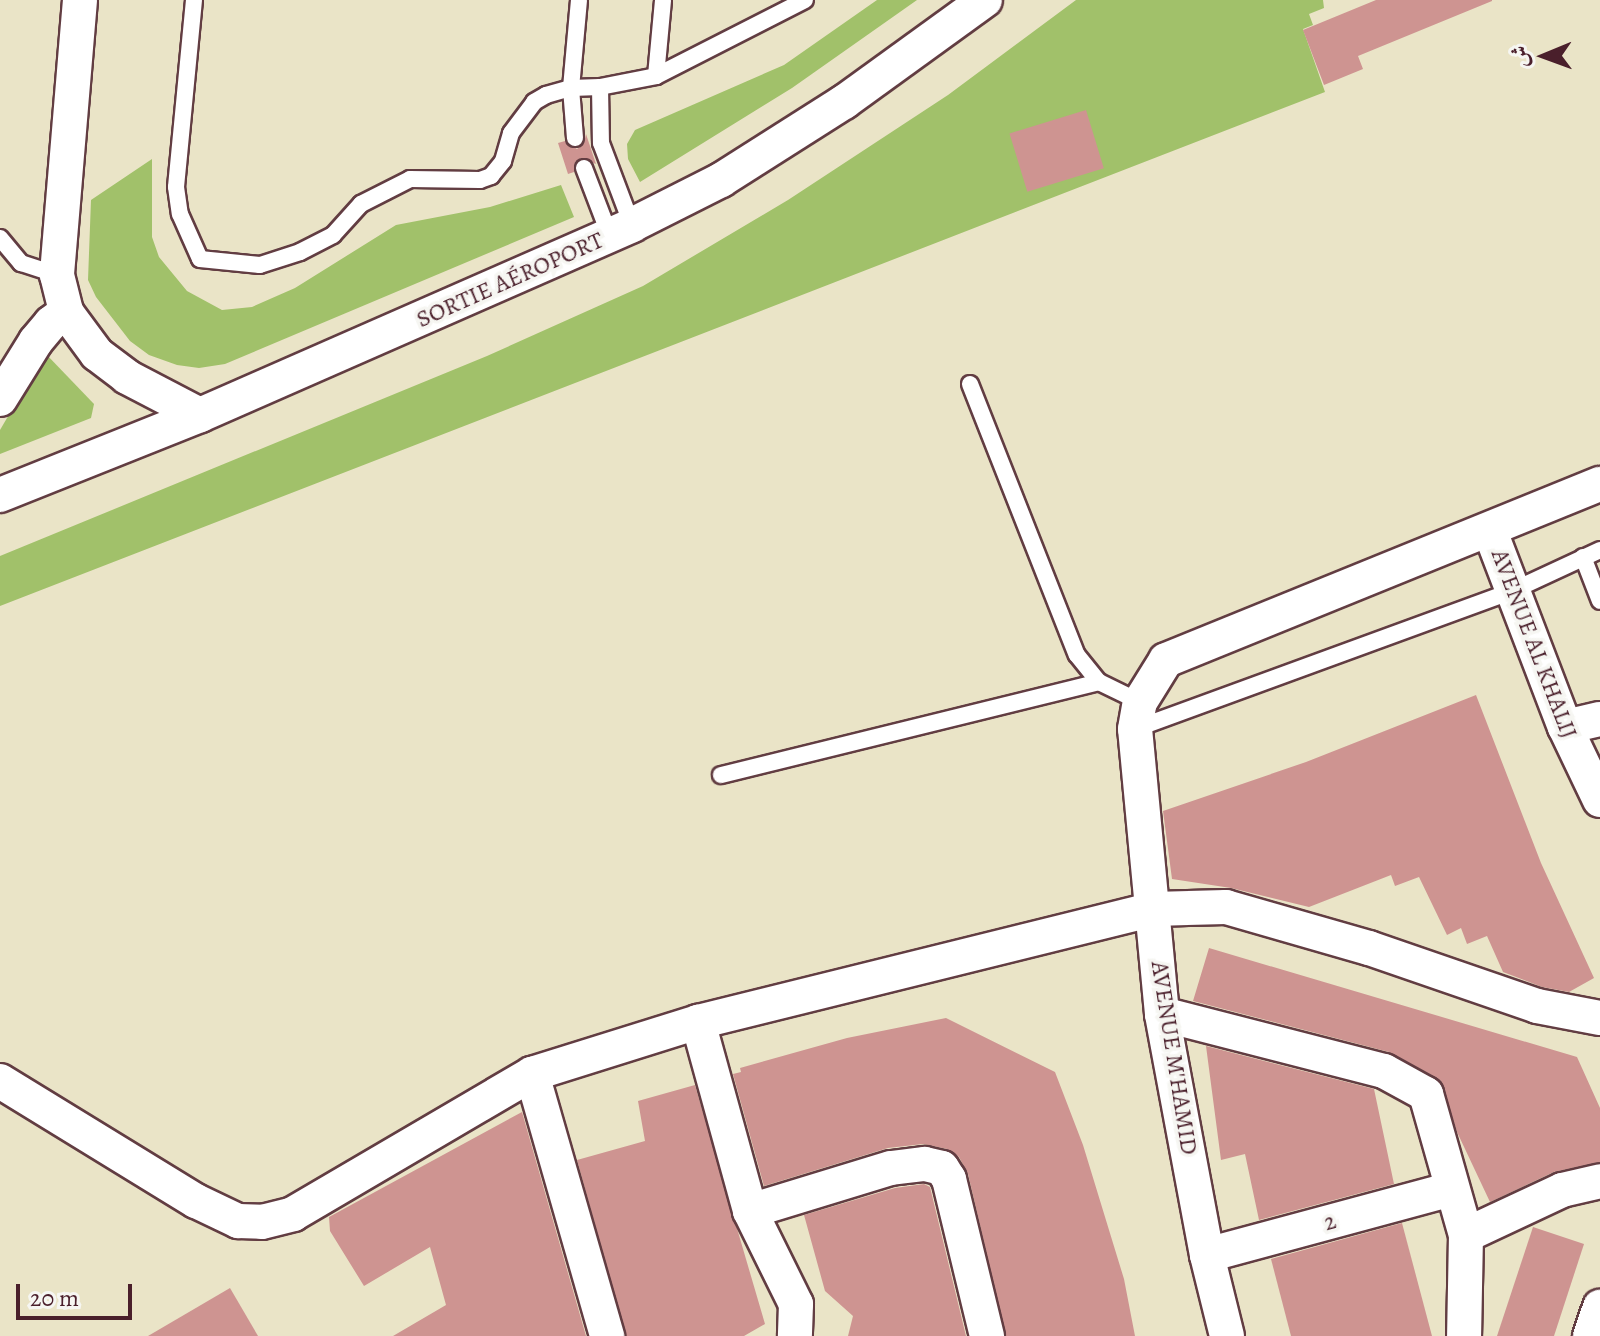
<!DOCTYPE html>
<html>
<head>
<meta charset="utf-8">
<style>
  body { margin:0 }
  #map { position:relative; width:1600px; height:1336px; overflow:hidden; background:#eae4c7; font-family:Alegreya,Amiri,serif }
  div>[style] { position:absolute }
  .green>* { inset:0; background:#a1c16a }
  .building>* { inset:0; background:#ce9491; transform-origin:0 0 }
  .roads { filter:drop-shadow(2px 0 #623d42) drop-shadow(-2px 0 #623d42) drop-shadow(0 2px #623d42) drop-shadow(0 -2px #623d42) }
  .lane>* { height:16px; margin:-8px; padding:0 8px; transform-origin:8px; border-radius:8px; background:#fff }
  .street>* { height:34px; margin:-17px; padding:0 17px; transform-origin:17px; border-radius:17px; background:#fff }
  span { translate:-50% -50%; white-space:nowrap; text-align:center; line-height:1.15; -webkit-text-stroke:7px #f6f6f2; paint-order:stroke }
  .street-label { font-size:24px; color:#4a1f2b }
  .north { position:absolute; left:1504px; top:16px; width:80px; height:80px; -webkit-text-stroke:6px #f6f6f2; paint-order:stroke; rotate:269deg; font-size:22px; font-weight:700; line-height:32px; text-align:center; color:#4a1f2b }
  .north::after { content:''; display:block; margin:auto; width:28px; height:36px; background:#4a1f2b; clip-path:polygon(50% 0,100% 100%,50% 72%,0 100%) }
  .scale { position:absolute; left:16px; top:1284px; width:116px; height:36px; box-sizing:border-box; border:4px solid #4a1f2b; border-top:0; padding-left:10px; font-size:24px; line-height:28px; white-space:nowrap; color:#4a1f2b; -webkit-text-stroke:6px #f6f6f2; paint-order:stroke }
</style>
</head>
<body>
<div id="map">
  <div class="green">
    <div style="clip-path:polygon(877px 0,917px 0,792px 88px,640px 182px,628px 159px,627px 144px,635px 130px,784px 65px)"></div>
    <div style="clip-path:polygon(1076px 0,1323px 0,1324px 8px,1309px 14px,1313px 25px,1303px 29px,1325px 92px,0 606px,0 556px,487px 356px,643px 286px,788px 200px,948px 95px)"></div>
    <div style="clip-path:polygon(152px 159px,152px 237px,159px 257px,187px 291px,222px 310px,252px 307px,295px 288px,396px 225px,490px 207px,561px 185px,574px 217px,225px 364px,199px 368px,177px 365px,149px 355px,130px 341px,96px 297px,88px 280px,91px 200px)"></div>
    <div style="clip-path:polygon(45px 353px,94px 404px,91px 418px,0 454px,0 430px)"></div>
  </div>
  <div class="building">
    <div style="clip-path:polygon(1376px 0,1492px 0,1492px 1px,1358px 56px,1363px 69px,1324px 85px,1303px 30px)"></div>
    <div style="left:1086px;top:110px;width:61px;height:80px;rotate:73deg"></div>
    <div style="clip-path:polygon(586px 134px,596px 164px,581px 158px,575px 162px,574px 172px,568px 174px,558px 143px,565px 141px,577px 149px,584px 143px)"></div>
    <div style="clip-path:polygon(1476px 695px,1541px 863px,1594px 978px,1569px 992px,1542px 987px,1503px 972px,1487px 936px,1467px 944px,1461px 928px,1447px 935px,1419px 877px,1395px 886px,1391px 875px,1309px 907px,1231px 888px,1172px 879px,1163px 811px,1306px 762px)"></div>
    <div style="clip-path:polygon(1209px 948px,1577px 1057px,1600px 1108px,1600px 1162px,1554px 1172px,1490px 1202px,1457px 1132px,1441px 1081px,1389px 1052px,1193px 1001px)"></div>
    <div style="clip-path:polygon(946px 1018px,1055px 1072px,1083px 1145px,1124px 1279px,1135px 1336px,1006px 1336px,968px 1174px,959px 1157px,947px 1149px,923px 1144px,888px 1148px,764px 1186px,733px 1074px,741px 1072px,740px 1068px,847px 1038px)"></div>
    <div style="clip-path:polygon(1206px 1046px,1374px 1089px,1394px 1184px,1259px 1220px,1245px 1154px,1221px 1160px)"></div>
    <div style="clip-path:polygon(695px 1085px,765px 1324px,744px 1336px,626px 1336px,577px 1160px,645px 1141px,638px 1101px)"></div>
    <div style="clip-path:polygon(522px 1112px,586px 1336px,393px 1336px,446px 1305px,430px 1247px,364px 1286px,330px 1231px,329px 1217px)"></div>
    <div style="clip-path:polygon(924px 1184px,930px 1187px,966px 1336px,848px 1336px,853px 1316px,825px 1291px,804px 1215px,895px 1188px)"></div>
    <div style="clip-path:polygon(1402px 1223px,1432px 1336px,1291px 1336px,1271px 1259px)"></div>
    <div style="clip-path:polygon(1533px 1227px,1584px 1244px,1554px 1336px,1497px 1336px)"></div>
    <div style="clip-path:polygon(230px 1288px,258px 1336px,148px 1336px)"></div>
  </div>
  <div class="roads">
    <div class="lane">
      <div style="left:194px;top:0;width:188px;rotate:95.5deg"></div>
      <div style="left:176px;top:187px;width:27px;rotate:82deg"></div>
      <div style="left:180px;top:214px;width:49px;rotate:66deg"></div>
      <div style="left:200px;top:259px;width:60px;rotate:5.7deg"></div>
      <div style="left:260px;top:265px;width:42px;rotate:-18deg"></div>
      <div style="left:300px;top:252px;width:37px;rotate:-27deg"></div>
      <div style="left:333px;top:235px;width:42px;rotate:-47.9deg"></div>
      <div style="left:361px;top:204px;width:55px;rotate:-27deg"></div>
      <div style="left:410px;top:179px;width:70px;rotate:0.8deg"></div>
      <div style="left:480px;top:180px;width:12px;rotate:-20deg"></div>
      <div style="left:491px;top:176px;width:19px;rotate:-51deg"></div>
      <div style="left:503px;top:161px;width:29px;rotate:-74deg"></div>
      <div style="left:511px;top:133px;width:39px;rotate:-53deg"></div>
      <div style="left:534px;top:102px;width:14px;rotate:-30deg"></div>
      <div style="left:546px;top:95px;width:26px;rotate:-16deg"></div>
      <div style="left:571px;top:88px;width:29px;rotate:-2deg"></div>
      <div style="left:600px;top:87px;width:57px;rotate:-11.1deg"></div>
      <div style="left:656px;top:76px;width:167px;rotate:-27deg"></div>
      <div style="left:656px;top:76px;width:76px;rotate:-84.7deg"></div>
      <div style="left:600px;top:87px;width:56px;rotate:89deg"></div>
      <div style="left:601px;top:143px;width:88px;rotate:69.3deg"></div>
      <div style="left:575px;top:138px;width:50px;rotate:-94.6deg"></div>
      <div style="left:571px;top:88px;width:88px;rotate:-84.8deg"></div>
      <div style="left:584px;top:168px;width:73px;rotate:69.1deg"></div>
      <div style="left:0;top:238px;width:33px;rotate:50deg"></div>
      <div style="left:21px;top:263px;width:38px;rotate:18deg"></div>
      <div style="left:970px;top:384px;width:291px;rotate:68.5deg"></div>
      <div style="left:1077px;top:655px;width:35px;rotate:51deg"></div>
      <div style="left:1099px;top:682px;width:46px;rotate:26deg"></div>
      <div style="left:1583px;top:557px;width:47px;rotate:68.9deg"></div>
      <div style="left:1135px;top:729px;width:404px;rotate:-20.1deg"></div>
      <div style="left:1514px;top:590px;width:95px;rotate:-24.9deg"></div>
      <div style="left:721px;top:775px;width:389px;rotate:-13.8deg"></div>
    </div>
    <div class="street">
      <div style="left:80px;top:0;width:276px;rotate:94.8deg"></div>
      <div style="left:57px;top:275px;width:38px;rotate:76deg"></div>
      <div style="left:66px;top:312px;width:52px;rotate:53.6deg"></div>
      <div style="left:97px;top:354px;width:38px;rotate:37deg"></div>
      <div style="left:127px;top:377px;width:82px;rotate:27.5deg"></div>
      <div style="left:0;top:399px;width:68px;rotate:-58.2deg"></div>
      <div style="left:36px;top:341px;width:23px;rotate:-50deg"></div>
      <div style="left:51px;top:323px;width:19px;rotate:-36deg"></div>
      <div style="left:0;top:495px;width:215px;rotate:-21.8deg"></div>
      <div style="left:200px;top:415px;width:472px;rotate:-23.7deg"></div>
      <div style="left:632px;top:225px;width:100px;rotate:-26.8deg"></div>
      <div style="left:721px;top:180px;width:146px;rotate:-32.4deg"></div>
      <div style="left:844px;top:102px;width:174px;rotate:-35.9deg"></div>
      <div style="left:1490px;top:531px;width:210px;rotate:69.1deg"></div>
      <div style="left:1565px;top:727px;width:81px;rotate:64.4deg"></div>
      <div style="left:1565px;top:727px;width:36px;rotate:-13deg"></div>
      <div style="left:1162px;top:1014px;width:229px;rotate:14.4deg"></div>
      <div style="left:1384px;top:1071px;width:48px;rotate:28.7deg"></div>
      <div style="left:1426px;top:1094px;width:147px;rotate:74.2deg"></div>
      <div style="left:1466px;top:1235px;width:101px;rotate:91.1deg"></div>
      <div style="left:698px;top:1022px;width:196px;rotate:74.6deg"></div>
      <div style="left:750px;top:1211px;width:104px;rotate:63.7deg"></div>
      <div style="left:796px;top:1304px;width:32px;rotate:92deg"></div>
      <div style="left:532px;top:1074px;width:273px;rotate:74deg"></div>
      <div style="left:0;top:1081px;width:230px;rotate:31.5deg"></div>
      <div style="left:196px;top:1201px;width:47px;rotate:25.5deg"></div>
      <div style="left:238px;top:1221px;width:24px;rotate:2deg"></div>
      <div style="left:262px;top:1222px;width:32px;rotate:-14deg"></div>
      <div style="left:293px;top:1214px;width:277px;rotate:-30.4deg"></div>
      <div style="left:532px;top:1074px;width:174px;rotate:-17.4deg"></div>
      <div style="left:698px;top:1022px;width:469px;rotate:-13.9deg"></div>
      <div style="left:1153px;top:909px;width:73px;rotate:-1.6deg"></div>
      <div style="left:1226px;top:907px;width:149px;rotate:16deg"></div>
      <div style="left:1369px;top:948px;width:178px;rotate:19deg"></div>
      <div style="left:1537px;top:1006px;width:64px;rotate:10.8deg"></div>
      <div style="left:750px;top:1211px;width:147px;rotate:-17deg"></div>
      <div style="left:891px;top:1168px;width:34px;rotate:-7deg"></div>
      <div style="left:925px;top:1164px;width:17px;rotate:13deg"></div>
      <div style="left:942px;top:1168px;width:13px;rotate:58deg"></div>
      <div style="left:949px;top:1179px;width:162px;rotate:76.4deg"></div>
      <div style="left:1466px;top:1235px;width:106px;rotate:-25.1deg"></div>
      <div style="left:1562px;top:1190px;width:39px;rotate:-13deg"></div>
      <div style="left:1207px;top:1255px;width:254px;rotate:-15.1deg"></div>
      <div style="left:1227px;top:1336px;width:83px;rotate:-103.9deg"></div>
      <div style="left:1207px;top:1255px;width:245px;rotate:-100.6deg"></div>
      <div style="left:1162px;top:1014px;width:286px;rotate:-95.4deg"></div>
      <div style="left:1135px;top:729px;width:27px;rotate:-80deg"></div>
      <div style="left:1140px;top:702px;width:49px;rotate:-58.2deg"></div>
      <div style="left:1166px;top:660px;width:468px;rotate:-22.1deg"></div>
      <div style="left:1590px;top:1336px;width:31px;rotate:-71deg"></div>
    </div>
  </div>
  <div class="street-label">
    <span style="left:510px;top:280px;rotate:-24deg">SORTIE AÉROPORT</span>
    <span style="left:1534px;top:644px;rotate:69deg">AVENUE AL KHALIJ</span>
    <span style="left:1174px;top:1058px;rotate:81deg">AVENUE M'HAMID</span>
    <span style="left:1330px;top:1222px;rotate:-15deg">2</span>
  </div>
  <div class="north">ش</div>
  <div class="scale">20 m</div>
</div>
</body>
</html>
